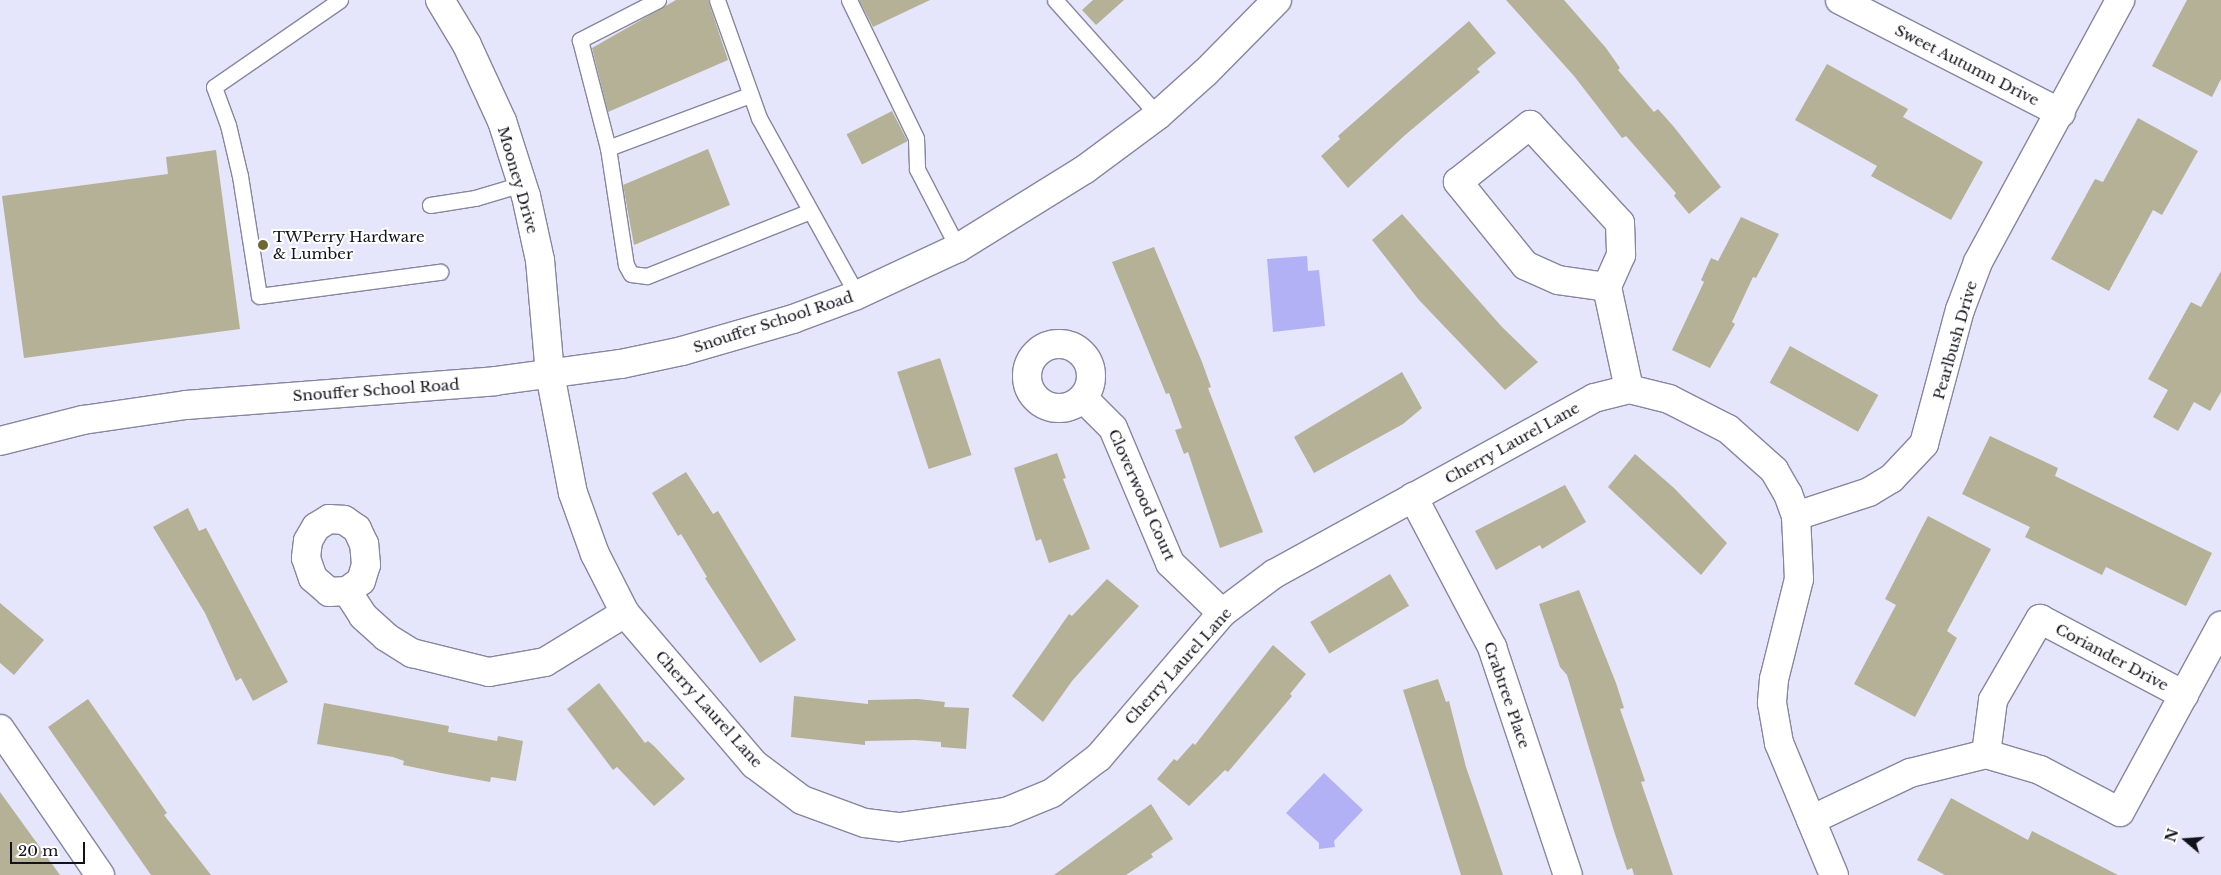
<!DOCTYPE html>
<html>
<head>
<meta charset="utf-8">
<style>
  body { margin:0 }
  #map { position:relative; width:2221px; height:875px; overflow:hidden; background:#e5e5fb; font-family:"Libre Baskerville",serif }
  div>[style] { position:absolute }
  .green>* { inset:0; background:#b3b1f5 }
  .building>* { inset:0; background:#b5b196; transform-origin:0 0 }
  .roads { filter:drop-shadow(1px 0 #86869f) drop-shadow(-1px 0 #86869f) drop-shadow(0 1px #86869f) drop-shadow(0 -1px #86869f) }
  .service>* { height:15px; margin:-7.5px; padding:0 7.5px; transform-origin:7.5px; border-radius:7.5px; background:#fff }
  .minor>* { height:28px; margin:-14px; padding:0 14px; transform-origin:14px; border-radius:14px; background:#fff }
  .minor>.ring { margin:-14px; padding:0; box-sizing:content-box; background:none; border:28px solid #fff; border-radius:50% }
  .secondary>* { height:28px; margin:-14px; padding:0 14px; transform-origin:14px; border-radius:14px; background:#fff }
  .dots>* { width:14px; height:14px; translate:-50% -50%; box-sizing:border-box; border:2px solid #fff; border-radius:50% }
  span { translate:-50% -50%; white-space:nowrap; text-align:center; line-height:1.15; -webkit-text-stroke:4px #fff; paint-order:stroke }
  .street-label { font-size:15px; color:#12121b }
  .poi-label { font-size:15px; color:#12121b }
  .left { translate:0 -50%; text-align:left }
  .north { position:absolute; left:2161px; top:815px; width:50px; height:50px; -webkit-text-stroke:4px #fff; paint-order:stroke; rotate:288deg; font-size:14px; font-weight:700; line-height:20px; text-align:center; color:#12121b }
  .north::after { content:''; display:block; margin:auto; width:18px; height:22px; background:#12121b; clip-path:polygon(50% 0,100% 100%,50% 72%,0 100%) }
  .scale { position:absolute; left:10px; top:842px; width:75px; height:22px; box-sizing:border-box; border:2px solid #12121b; border-top:0; padding-left:6px; font-size:15px; line-height:18px; white-space:nowrap; color:#12121b; -webkit-text-stroke:4px #fff; paint-order:stroke }
</style>
</head>
<body>
<div id="map">
  <div class="green">
    <div style="clip-path:polygon(1307px 256px,1308px 271px,1319px 270px,1325px 326px,1273px 332px,1267px 259px)"></div>
    <div style="clip-path:polygon(1324px 773px,1363px 810px,1334px 841px,1335px 847px,1319px 849px,1319px 843px,1286px 813px)"></div>
  </div>
  <div class="building">
    <div style="clip-path:polygon(676px 0,708px 0,728px 60px,608px 112px,592px 48px)"></div>
    <div style="clip-path:polygon(859px 0,930px 0,873px 27px)"></div>
    <div style="clip-path:polygon(1093px 0,1124px 0,1096px 25px,1082px 10px)"></div>
    <div style="clip-path:polygon(1506px 0,1564px 0,1606px 48px,1620px 68px,1618px 70px,1654px 112px,1658px 109px,1674px 127px,1721px 187px,1689px 214px,1674px 196px,1676px 193px,1626px 136px,1622px 138px,1574px 76px)"></div>
    <div style="clip-path:polygon(2187px 0,2221px 0,2221px 79px,2212px 97px,2152px 66px)"></div>
    <div style="clip-path:polygon(1469px 21px,1496px 53px,1477px 69px,1480px 72px,1404px 136px,1348px 188px,1321px 156px,1340px 139px,1338px 136px)"></div>
    <div style="clip-path:polygon(1827px 64px,1908px 109px,1903px 117px,1983px 162px,1951px 220px,1871px 176px,1877px 166px,1795px 120px)"></div>
    <div style="left:892px;top:111px;width:34px;height:51px;rotate:63deg"></div>
    <div style="clip-path:polygon(2138px 118px,2198px 151px,2162px 215px,2153px 210px,2109px 291px,2051px 259px,2095px 179px,2103px 182px)"></div>
    <div style="clip-path:polygon(708px 149px,730px 205px,634px 245px,623px 185px)"></div>
    <div style="clip-path:polygon(216px 150px,240px 329px,24px 358px,2px 196px,168px 174px,166px 157px)"></div>
    <div style="clip-path:polygon(1402px 214px,1502px 327px,1538px 362px,1505px 390px,1419px 300px,1372px 240px)"></div>
    <div style="clip-path:polygon(1741px 217px,1779px 234px,1756px 278px,1753px 277px,1732px 322px,1735px 324px,1710px 368px,1672px 350px,1704px 282px,1701px 280px,1711px 258px,1718px 261px)"></div>
    <div style="clip-path:polygon(1154px 247px,1202px 362px,1211px 387px,1208px 388px,1263px 532px,1220px 548px,1188px 452px,1184px 454px,1175px 430px,1182px 428px,1169px 393px,1166px 394px,1112px 262px)"></div>
    <div style="clip-path:polygon(2221px 271px,2221px 392px,2210px 411px,2194px 402px,2178px 431px,2153px 417px,2168px 390px,2148px 379px,2191px 302px,2201px 307px)"></div>
    <div style="left:1790px;top:346px;width:101px;height:42px;rotate:29deg"></div>
    <div style="left:940px;top:358px;width:102px;height:45px;rotate:72deg"></div>
    <div style="clip-path:polygon(1402px 372px,1422px 408px,1403px 424px,1314px 473px,1294px 437px)"></div>
    <div style="clip-path:polygon(1990px 436px,2058px 468px,2055px 476px,2212px 553px,2186px 606px,2106px 567px,2102px 575px,2025px 537px,2030px 527px,1962px 494px)"></div>
    <div style="clip-path:polygon(1057px 453px,1066px 478px,1063px 479px,1090px 549px,1049px 563px,1041px 539px,1036px 541px,1014px 468px)"></div>
    <div style="clip-path:polygon(1635px 454px,1674px 488px,1727px 543px,1701px 575px,1608px 487px)"></div>
    <div style="clip-path:polygon(686px 472px,713px 514px,718px 511px,796px 640px,760px 663px,705px 578px,707px 577px,681px 534px,678px 536px,652px 493px)"></div>
    <div style="clip-path:polygon(1565px 485px,1586px 522px,1542px 549px,1540px 545px,1496px 570px,1475px 531px)"></div>
    <div style="clip-path:polygon(188px 508px,199px 531px,206px 528px,288px 682px,253px 701px,241px 678px,236px 681px,205px 613px,153px 527px)"></div>
    <div style="clip-path:polygon(1928px 516px,1991px 549px,1947px 631px,1957px 638px,1915px 717px,1854px 684px,1896px 605px,1885px 599px)"></div>
    <div style="left:1390px;top:574px;width:37px;height:93px;rotate:59deg"></div>
    <div style="clip-path:polygon(1107px 579px,1139px 606px,1072px 681px,1043px 722px,1012px 696px,1069px 614px,1072px 616px)"></div>
    <div style="clip-path:polygon(1579px 590px,1616px 683px,1624px 708px,1620px 709px,1645px 781px,1641px 782px,1673px 875px,1634px 875px,1632px 868px,1627px 870px,1614px 831px,1567px 675px,1560px 667px,1539px 604px)"></div>
    <div style="clip-path:polygon(0 603px,44px 640px,14px 675px,0 663px)"></div>
    <div style="clip-path:polygon(1273px 645px,1306px 674px,1290px 694px,1292px 696px,1228px 772px,1225px 770px,1189px 806px,1157px 779px,1174px 759px,1177px 761px,1193px 743px,1195px 745px)"></div>
    <div style="clip-path:polygon(1438px 679px,1446px 702px,1449px 701px,1466px 767px,1503px 875px,1461px 875px,1403px 690px)"></div>
    <div style="clip-path:polygon(599px 683px,645px 743px,648px 741px,654px 746px,685px 779px,654px 806px,617px 767px,613px 770px,567px 709px)"></div>
    <div style="clip-path:polygon(794px 696px,868px 704px,868px 700px,918px 699px,945px 702px,944px 707px,969px 708px,966px 749px,941px 747px,941px 742px,915px 740px,865px 741px,865px 745px,791px 737px)"></div>
    <div style="clip-path:polygon(88px 699px,167px 813px,164px 815px,211px 875px,151px 875px,48px 727px)"></div>
    <div style="clip-path:polygon(324px 703px,449px 726px,448px 732px,497px 741px,498px 736px,523px 741px,516px 781px,491px 777px,490px 782px,441px 773px,403px 765px,404px 761px,393px 757px,317px 744px)"></div>
    <div style="clip-path:polygon(0 792px,60px 875px,0 875px)"></div>
    <div style="clip-path:polygon(1951px 798px,2028px 840px,2032px 831px,2118px 875px,1945px 875px,1917px 860px)"></div>
    <div style="clip-path:polygon(1151px 804px,1173px 839px,1151px 854px,1153px 857px,1126px 875px,1054px 875px)"></div>
  </div>
  <div class="roads">
    <div class="service">
      <div style="left:340px;top:0;width:153px;rotate:145.4deg"></div>
      <div style="left:214px;top:87px;width:40px;rotate:69.8deg"></div>
      <div style="left:228px;top:125px;width:52px;rotate:76.8deg"></div>
      <div style="left:240px;top:176px;width:121px;rotate:81deg"></div>
      <div style="left:259px;top:296px;width:183px;rotate:-7.6deg"></div>
      <div style="left:658px;top:0;width:88px;rotate:152.9deg"></div>
      <div style="left:580px;top:40px;width:112px;rotate:75.5deg"></div>
      <div style="left:608px;top:148px;width:118px;rotate:81.3deg"></div>
      <div style="left:626px;top:265px;width:10px;rotate:61deg"></div>
      <div style="left:631px;top:274px;width:16px;rotate:7deg"></div>
      <div style="left:647px;top:276px;width:175px;rotate:-21.7deg"></div>
      <div style="left:717px;top:0;width:125px;rotate:70.4deg"></div>
      <div style="left:759px;top:118px;width:202px;rotate:61deg"></div>
      <div style="left:849px;top:0;width:153px;rotate:64.1deg"></div>
      <div style="left:916px;top:138px;width:31px;rotate:88deg"></div>
      <div style="left:917px;top:169px;width:89px;rotate:62.6deg"></div>
      <div style="left:1055px;top:0;width:154px;rotate:48.2deg"></div>
      <div style="left:608px;top:148px;width:152px;rotate:-20.5deg"></div>
      <div style="left:430px;top:205px;width:46px;rotate:-8.8deg"></div>
      <div style="left:475px;top:198px;width:49px;rotate:-16.6deg"></div>
    </div>
    <div class="minor">
      <div style="left:440px;top:0;width:52px;rotate:59deg"></div>
      <div style="left:467px;top:45px;width:84px;rotate:65.3deg"></div>
      <div style="left:502px;top:121px;width:79px;rotate:72.3deg"></div>
      <div style="left:526px;top:196px;width:66px;rotate:77.7deg"></div>
      <div style="left:540px;top:260px;width:114px;rotate:85deg"></div>
      <div style="left:550px;top:374px;width:121px;rotate:79.1deg"></div>
      <div style="left:573px;top:493px;width:65px;rotate:70.2deg"></div>
      <div style="left:595px;top:554px;width:66px;rotate:63deg"></div>
      <div style="left:625px;top:613px;width:199px;rotate:49.5deg"></div>
      <div style="left:754px;top:764px;width:60px;rotate:36.9deg"></div>
      <div style="left:802px;top:800px;width:67px;rotate:20.1deg"></div>
      <div style="left:865px;top:823px;width:35px;rotate:7deg"></div>
      <div style="left:900px;top:827px;width:107px;rotate:-8.1deg"></div>
      <div style="left:1006px;top:812px;width:50px;rotate:-22.4deg"></div>
      <div style="left:1052px;top:793px;width:59px;rotate:-37.5deg"></div>
      <div style="left:1099px;top:757px;width:189px;rotate:-49.5deg"></div>
      <div style="left:1222px;top:613px;width:65px;rotate:-36.9deg"></div>
      <div style="left:1274px;top:574px;width:365px;rotate:-28.8deg"></div>
      <div style="left:1594px;top:398px;width:36px;rotate:-14deg"></div>
      <div style="left:1629px;top:389px;width:41px;rotate:14deg"></div>
      <div style="left:1669px;top:399px;width:66px;rotate:27deg"></div>
      <div style="left:1728px;top:429px;width:62px;rotate:41.7deg"></div>
      <div style="left:1774px;top:470px;width:28px;rotate:60deg"></div>
      <div style="left:1788px;top:494px;width:23px;rotate:70deg"></div>
      <div style="left:1796px;top:516px;width:63px;rotate:87.3deg"></div>
      <div style="left:1799px;top:579px;width:103px;rotate:104deg"></div>
      <div style="left:1774px;top:679px;width:24px;rotate:95deg"></div>
      <div style="left:1772px;top:703px;width:41px;rotate:80.1deg"></div>
      <div style="left:1779px;top:743px;width:143px;rotate:67.4deg"></div>
      <div style="left:1840px;top:0;width:248px;rotate:27.1deg"></div>
      <div style="left:1607px;top:287px;width:49px;rotate:-171.9deg"></div>
      <div style="left:1558px;top:280px;width:36px;rotate:-156deg"></div>
      <div style="left:1525px;top:265px;width:107px;rotate:-128.9deg"></div>
      <div style="left:1458px;top:182px;width:92px;rotate:-38.4deg"></div>
      <div style="left:1530px;top:125px;width:133px;rotate:47.4deg"></div>
      <div style="left:1620px;top:223px;width:32px;rotate:88deg"></div>
      <div style="left:1621px;top:255px;width:35px;rotate:114deg"></div>
      <div style="left:1607px;top:287px;width:104px;rotate:77.8deg"></div>
      <div class="ring" style="left:1027px;top:344px;width:36px;height:36px"></div>
      <div style="left:1083px;top:398px;width:42px;rotate:45deg"></div>
      <div style="left:1113px;top:428px;width:147px;rotate:67.1deg"></div>
      <div style="left:1170px;top:563px;width:72px;rotate:43.9deg"></div>
      <div style="left:1413px;top:497px;width:170px;rotate:62.2deg"></div>
      <div style="left:1492px;top:647px;width:240px;rotate:71.6deg"></div>
      <div style="left:1796px;top:516px;width:77px;rotate:-18.2deg"></div>
      <div style="left:1869px;top:492px;width:26px;rotate:-31deg"></div>
      <div style="left:1891px;top:479px;width:48px;rotate:-46.7deg"></div>
      <div style="left:1924px;top:444px;width:139px;rotate:-75deg"></div>
      <div style="left:1960px;top:310px;width:51px;rotate:-69.4deg"></div>
      <div style="left:1978px;top:262px;width:298px;rotate:-61.5deg"></div>
      <div style="left:347px;top:591px;width:17px;rotate:-36deg"></div>
      <div style="left:361px;top:581px;width:17px;rotate:-73deg"></div>
      <div style="left:366px;top:565px;width:21px;rotate:-95deg"></div>
      <div style="left:364px;top:544px;width:17px;rotate:-115deg"></div>
      <div style="left:357px;top:529px;width:16px;rotate:-145deg"></div>
      <div style="left:344px;top:520px;width:15px;rotate:-176deg"></div>
      <div style="left:329px;top:519px;width:15px;rotate:148deg"></div>
      <div style="left:316px;top:527px;width:16px;rotate:120deg"></div>
      <div style="left:308px;top:541px;width:17px;rotate:97deg"></div>
      <div style="left:306px;top:558px;width:21px;rotate:71deg"></div>
      <div style="left:313px;top:578px;width:21px;rotate:41deg"></div>
      <div style="left:329px;top:592px;width:18px;rotate:-3deg"></div>
      <div style="left:347px;top:591px;width:30px;rotate:57deg"></div>
      <div style="left:363px;top:616px;width:31px;rotate:42deg"></div>
      <div style="left:386px;top:637px;width:31px;rotate:32deg"></div>
      <div style="left:412px;top:653px;width:79px;rotate:13.9deg"></div>
      <div style="left:489px;top:672px;width:57px;rotate:-10.1deg"></div>
      <div style="left:545px;top:662px;width:94px;rotate:-31.5deg"></div>
      <div style="left:0;top:729px;width:177px;rotate:55.6deg"></div>
      <div style="left:1986px;top:754px;width:54px;rotate:-82.6deg"></div>
      <div style="left:1993px;top:700px;width:94px;rotate:-59.9deg"></div>
      <div style="left:2040px;top:619px;width:163px;rotate:27.8deg"></div>
      <div style="left:1811px;top:820px;width:110px;rotate:-25.4deg"></div>
      <div style="left:1910px;top:773px;width:78px;rotate:-14deg"></div>
      <div style="left:1986px;top:754px;width:56px;rotate:16.5deg"></div>
      <div style="left:2040px;top:770px;width:90px;rotate:27.7deg"></div>
      <div style="left:2120px;top:812px;width:212px;rotate:-61.5deg"></div>
    </div>
    <div class="secondary">
      <div style="left:0;top:441px;width:86px;rotate:-14.2deg"></div>
      <div style="left:83px;top:420px;width:104px;rotate:-8.3deg"></div>
      <div style="left:186px;top:405px;width:310px;rotate:-4.4deg"></div>
      <div style="left:495px;top:381px;width:127px;rotate:-7.7deg"></div>
      <div style="left:621px;top:364px;width:62px;rotate:-12deg"></div>
      <div style="left:682px;top:351px;width:116px;rotate:-16.1deg"></div>
      <div style="left:793px;top:319px;width:68px;rotate:-20.6deg"></div>
      <div style="left:857px;top:295px;width:111px;rotate:-25deg"></div>
      <div style="left:958px;top:248px;width:148px;rotate:-31.8deg"></div>
      <div style="left:1084px;top:170px;width:92px;rotate:-36.6deg"></div>
      <div style="left:1158px;top:115px;width:64px;rotate:-41.9deg"></div>
      <div style="left:1206px;top:72px;width:101px;rotate:-45.4deg"></div>
    </div>
  </div>
  <div class="dots">
    <div style="left:263px;top:245px;background:#6e6734"></div>
  </div>
  <div class="street-label">
    <span style="left:1967px;top:65px;rotate:27deg">Sweet Autumn Drive</span>
    <span style="left:518px;top:180px;rotate:74deg">Mooney Drive</span>
    <span style="left:773px;top:322px;rotate:-18deg">Snouffer School Road</span>
    <span style="left:1955px;top:340px;rotate:-74deg">Pearlbush Drive</span>
    <span style="left:376px;top:390px;rotate:-4deg">Snouffer School Road</span>
    <span style="left:1512px;top:443px;rotate:-29deg">Cherry Laurel Lane</span>
    <span style="left:1142px;top:495px;rotate:66deg">Cloverwood Court</span>
    <span style="left:2112px;top:657px;rotate:28deg">Coriander Drive</span>
    <span style="left:1178px;top:666px;rotate:-48deg">Cherry Laurel Lane</span>
    <span style="left:1507px;top:695px;rotate:71deg">Crabtree Place</span>
    <span style="left:709px;top:709px;rotate:48deg">Cherry Laurel Lane</span>
  </div>
  <div class="poi-label">
    <span class="left" style="left:273px;top:245px">TWPerry Hardware<br>&amp; Lumber</span>
  </div>
  <div class="north">N</div>
  <div class="scale">20 m</div>
</div>
</body>
</html>
